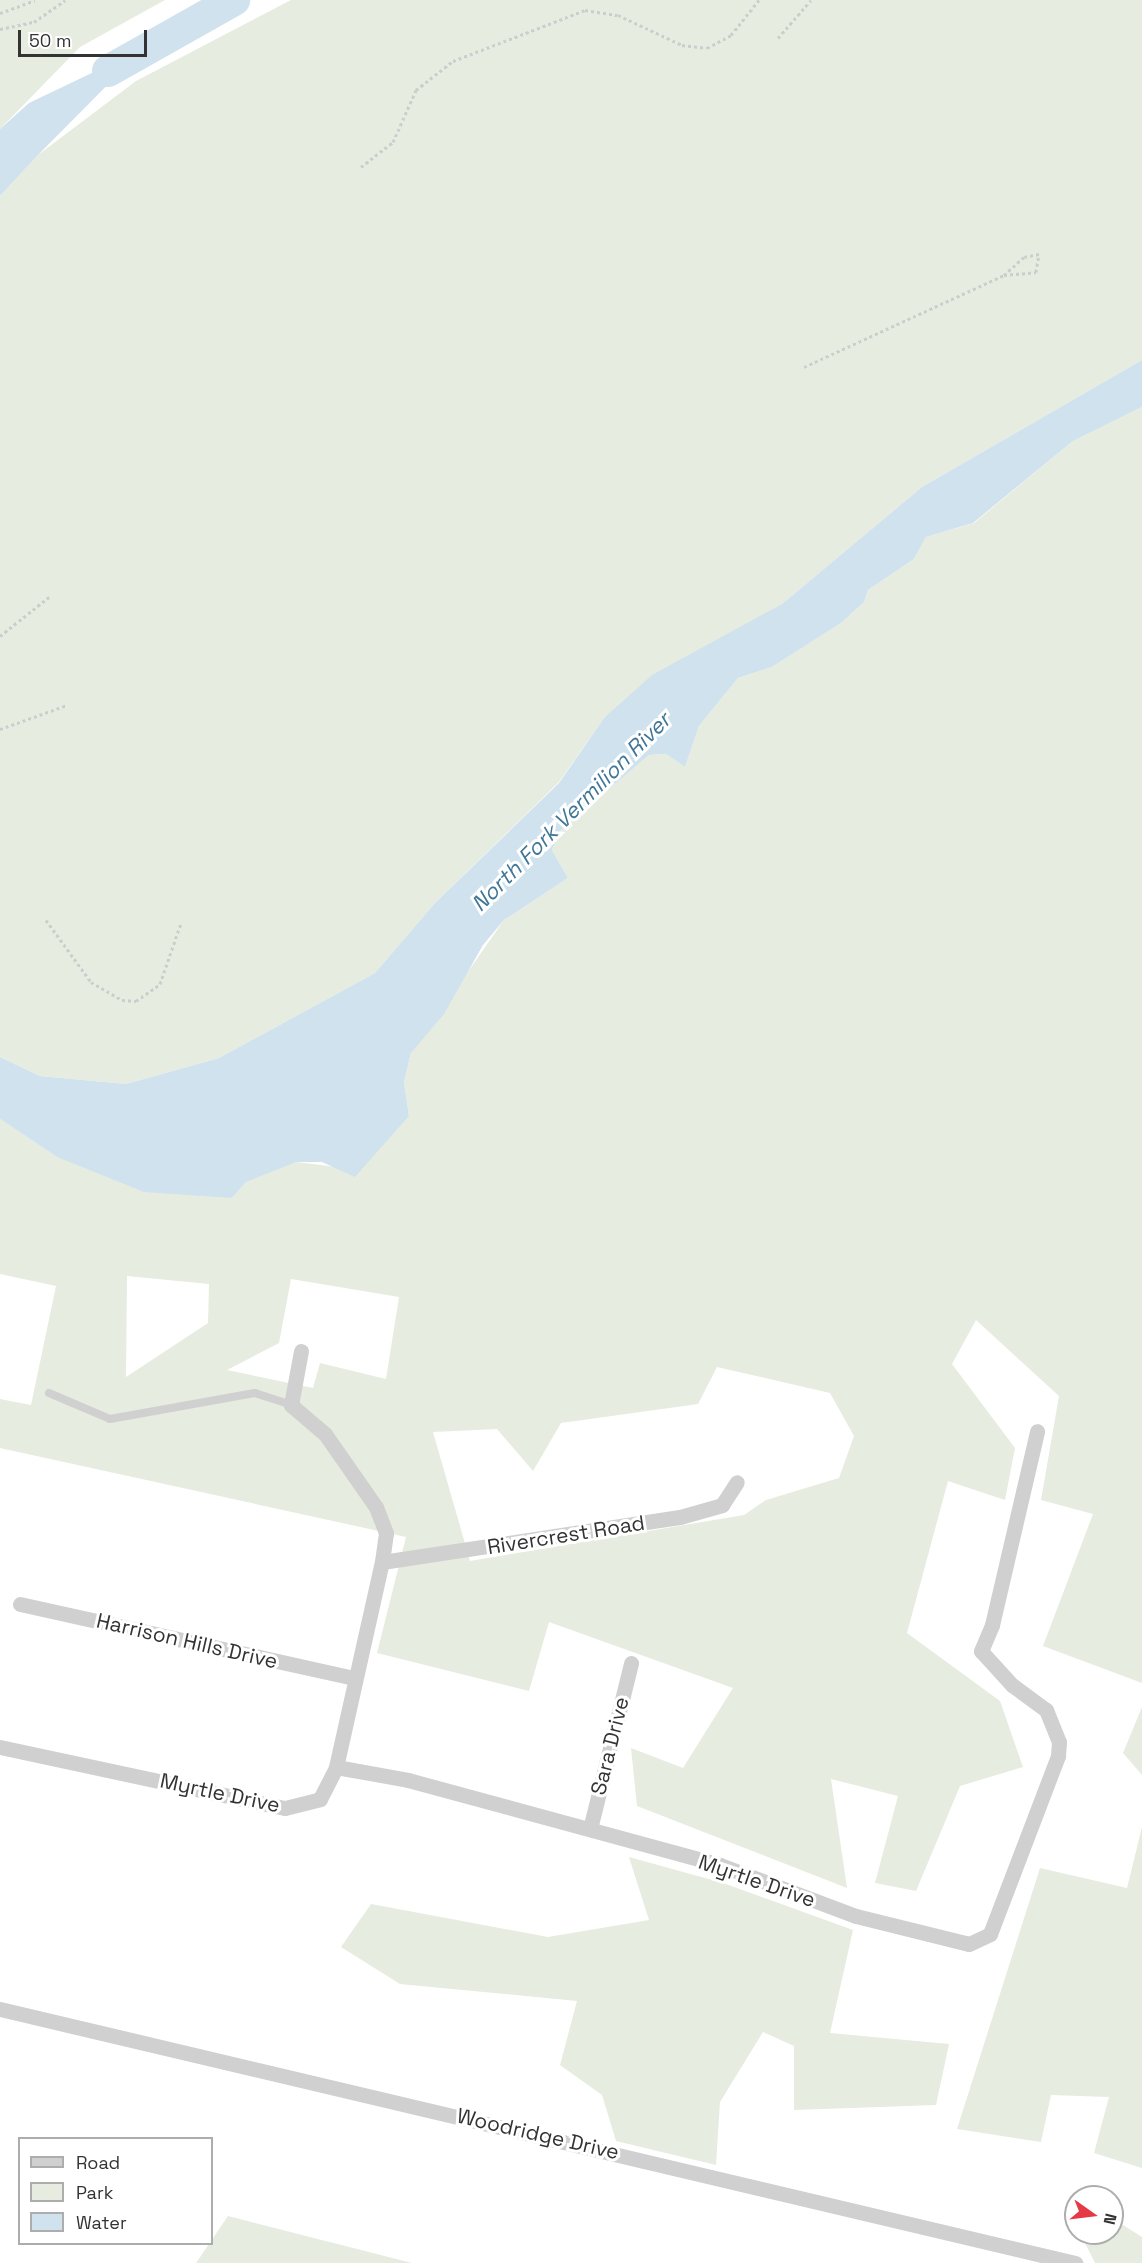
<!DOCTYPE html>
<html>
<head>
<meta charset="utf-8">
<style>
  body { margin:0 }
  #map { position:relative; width:1142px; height:2263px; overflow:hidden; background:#fff; font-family:"Space Grotesk",sans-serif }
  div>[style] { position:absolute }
  .green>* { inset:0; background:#e6ecdf }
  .water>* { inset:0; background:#cfe2ee }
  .river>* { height:32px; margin:-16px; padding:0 16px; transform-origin:16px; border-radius:16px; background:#cfe2ee }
  .path>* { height:3px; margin-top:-1.5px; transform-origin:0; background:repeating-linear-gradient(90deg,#cdcdcd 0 3px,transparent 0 6px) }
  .lane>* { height:8px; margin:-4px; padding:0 4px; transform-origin:4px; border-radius:4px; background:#d0d0d0 }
  .street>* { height:15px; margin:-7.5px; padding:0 7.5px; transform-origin:7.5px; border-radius:7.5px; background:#d0d0d0 }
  span { translate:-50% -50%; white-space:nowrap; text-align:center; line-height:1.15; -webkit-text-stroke:6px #fff; paint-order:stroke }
  .street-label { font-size:21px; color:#333 }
  .water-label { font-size:22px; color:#3f7597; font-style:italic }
  .legend { position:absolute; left:18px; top:2137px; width:195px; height:108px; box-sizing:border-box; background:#fff; border:2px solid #adadad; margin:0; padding:8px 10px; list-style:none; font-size:18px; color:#333 }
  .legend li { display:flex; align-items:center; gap:12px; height:30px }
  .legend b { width:30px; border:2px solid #adadad }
  .north { position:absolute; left:1064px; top:2185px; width:60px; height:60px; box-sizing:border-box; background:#fff; border:2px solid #adadad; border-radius:50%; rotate:104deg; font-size:16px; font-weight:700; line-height:24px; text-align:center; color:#333 }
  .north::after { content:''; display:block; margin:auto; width:21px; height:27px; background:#e63946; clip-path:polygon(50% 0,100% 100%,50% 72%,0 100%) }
  .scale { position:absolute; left:18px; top:30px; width:129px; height:27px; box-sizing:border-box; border:3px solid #333; border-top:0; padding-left:8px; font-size:18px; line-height:21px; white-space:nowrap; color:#333; -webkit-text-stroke:4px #fff; paint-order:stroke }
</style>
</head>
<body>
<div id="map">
  <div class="green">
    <div style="clip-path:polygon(0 0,165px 0,80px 47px,0 129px)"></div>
    <div style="clip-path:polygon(291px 0,1142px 0,1142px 360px,922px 487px,782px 604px,604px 718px,559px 782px,435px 903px,375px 973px,219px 1058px,126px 1084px,40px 1076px,0 1057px,0 196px,38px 155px,136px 81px)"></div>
    <div style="clip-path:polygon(evenodd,1142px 407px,1142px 1683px,1043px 1646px,1093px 1514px,1041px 1500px,1059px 1396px,976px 1320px,952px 1364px,1015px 1448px,1005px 1500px,948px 1481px,907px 1633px,1000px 1701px,1023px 1767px,960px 1786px,916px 1891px,875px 1883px,898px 1796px,831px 1779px,847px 1888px,637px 1806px,631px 1748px,683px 1768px,733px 1688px,549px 1622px,529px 1691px,377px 1653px,406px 1537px,0 1448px,0 1399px,31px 1405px,56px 1286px,0 1274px,0 1119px,57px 1157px,232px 1198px,246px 1182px,272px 1169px,296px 1162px,337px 1167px,409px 1116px,404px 1082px,411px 1053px,504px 920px,568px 878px,552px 850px,560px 831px,649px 755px,666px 754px,685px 767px,699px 726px,738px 678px,772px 667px,841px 623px,864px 602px,868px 590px,914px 559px,926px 537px,974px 523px,1073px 441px,1142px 407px,127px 1276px,209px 1284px,208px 1323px,126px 1377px,127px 1276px,1142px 407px,291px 1279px,399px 1297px,386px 1379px,320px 1363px,313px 1388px,227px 1370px,279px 1343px,291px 1279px,1142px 407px,717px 1367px,830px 1393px,854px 1436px,839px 1478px,766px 1500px,744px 1515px,470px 1561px,433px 1432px,497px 1429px,533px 1471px,561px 1423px,698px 1404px,717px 1367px)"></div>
    <div style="clip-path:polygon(1142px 1707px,1142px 1775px,1123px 1753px)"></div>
    <div style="clip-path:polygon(1142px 1827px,1142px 2168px,1094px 2153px,1109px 2097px,1051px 2095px,1041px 2142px,957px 2129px,1040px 1868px,1127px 1888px)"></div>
    <div style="clip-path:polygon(629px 1857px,723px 1883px,853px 1930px,830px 2033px,949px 2044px,936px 2105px,794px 2110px,794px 2046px,763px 2032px,720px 2102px,716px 2165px,616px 2141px,602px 2095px,560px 2065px,577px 2001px,400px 1984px,341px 1947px,371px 1904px,548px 1937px,649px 1920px)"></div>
    <div style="clip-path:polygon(228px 2216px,412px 2263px,196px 2263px)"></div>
    <div style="clip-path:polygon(1112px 2218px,1142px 2237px,1142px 2263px,1095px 2263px,1085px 2243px,1094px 2233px,1112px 2233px)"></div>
  </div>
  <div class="water">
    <div style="clip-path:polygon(144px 48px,38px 155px,0 196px,0 129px,29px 103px)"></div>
    <div style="clip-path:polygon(1142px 360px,1142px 407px,1073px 441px,973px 523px,926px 537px,914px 559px,868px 590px,864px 602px,841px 623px,772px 667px,738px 678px,699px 726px,685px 767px,666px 754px,649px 755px,560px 831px,552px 850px,568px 878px,504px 920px,483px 945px,444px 1014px,411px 1053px,404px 1082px,409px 1116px,355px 1177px,322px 1162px,296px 1162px,246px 1182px,232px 1198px,144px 1192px,57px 1157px,0 1119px,0 1057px,40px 1076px,126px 1084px,219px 1058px,375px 973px,435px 903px,559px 783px,604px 718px,652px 675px,782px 604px,922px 487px)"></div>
  </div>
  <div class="river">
    <div style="left:108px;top:71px;width:145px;rotate:-29.4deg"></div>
  </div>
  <div class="path">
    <div style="left:0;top:13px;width:37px;rotate:-20deg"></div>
    <div style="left:0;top:29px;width:35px;rotate:-12deg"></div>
    <div style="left:34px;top:22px;width:38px;rotate:-35deg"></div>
    <div style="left:778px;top:38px;width:50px;rotate:-49deg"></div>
    <div style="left:361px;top:167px;width:41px;rotate:-38deg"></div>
    <div style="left:393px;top:142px;width:57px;rotate:-66.1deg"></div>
    <div style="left:416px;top:90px;width:47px;rotate:-38.1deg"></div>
    <div style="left:453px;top:61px;width:142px;rotate:-21.1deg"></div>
    <div style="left:585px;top:10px;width:33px;rotate:9deg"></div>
    <div style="left:618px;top:15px;width:71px;rotate:25.1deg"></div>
    <div style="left:682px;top:45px;width:25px;rotate:7deg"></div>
    <div style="left:707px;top:48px;width:27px;rotate:-28deg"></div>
    <div style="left:731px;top:35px;width:45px;rotate:-51.3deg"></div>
    <div style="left:804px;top:367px;width:220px;rotate:-24.7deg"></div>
    <div style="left:1004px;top:275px;width:32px;rotate:-5deg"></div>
    <div style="left:1036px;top:272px;width:18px;rotate:-81deg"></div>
    <div style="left:1039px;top:254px;width:15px;rotate:169deg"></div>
    <div style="left:1024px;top:257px;width:27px;rotate:138deg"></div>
    <div style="left:0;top:636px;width:63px;rotate:-38.5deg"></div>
    <div style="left:0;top:729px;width:71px;rotate:-19.7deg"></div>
    <div style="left:46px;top:920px;width:77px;rotate:54deg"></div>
    <div style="left:91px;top:982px;width:36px;rotate:30deg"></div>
    <div style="left:122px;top:1000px;width:14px;rotate:4deg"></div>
    <div style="left:136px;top:1001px;width:29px;rotate:-35deg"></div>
    <div style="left:160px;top:984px;width:65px;rotate:-71deg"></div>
  </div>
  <div class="lane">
    <div style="left:49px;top:1393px;width:66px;rotate:23.1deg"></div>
    <div style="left:110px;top:1419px;width:147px;rotate:-10.2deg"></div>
    <div style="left:255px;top:1393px;width:38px;rotate:18deg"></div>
  </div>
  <div class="street">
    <div style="left:301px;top:1351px;width:55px;rotate:100.5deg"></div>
    <div style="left:291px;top:1405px;width:45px;rotate:40.5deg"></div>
    <div style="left:325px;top:1434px;width:89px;rotate:55.1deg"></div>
    <div style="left:376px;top:1507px;width:28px;rotate:69deg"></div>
    <div style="left:386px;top:1533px;width:29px;rotate:98deg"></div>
    <div style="left:20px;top:1604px;width:342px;rotate:12.5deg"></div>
    <div style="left:0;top:1747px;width:291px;rotate:12.1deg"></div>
    <div style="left:285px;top:1808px;width:36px;rotate:-14deg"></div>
    <div style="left:320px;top:1799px;width:36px;rotate:-63deg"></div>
    <div style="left:336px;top:1767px;width:73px;rotate:10.2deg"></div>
    <div style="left:408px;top:1780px;width:323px;rotate:15.2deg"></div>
    <div style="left:720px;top:1865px;width:145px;rotate:20.6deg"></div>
    <div style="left:856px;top:1916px;width:116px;rotate:13.9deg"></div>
    <div style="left:969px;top:1944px;width:23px;rotate:-25deg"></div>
    <div style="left:990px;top:1934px;width:191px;rotate:-69.1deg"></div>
    <div style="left:1058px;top:1756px;width:14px;rotate:-86deg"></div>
    <div style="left:1059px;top:1742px;width:35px;rotate:-112deg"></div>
    <div style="left:1046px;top:1710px;width:42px;rotate:-143.7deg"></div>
    <div style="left:1012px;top:1685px;width:46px;rotate:-132.4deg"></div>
    <div style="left:981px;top:1651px;width:28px;rotate:-67deg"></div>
    <div style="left:992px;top:1625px;width:199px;rotate:-76.9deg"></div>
    <div style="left:336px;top:1767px;width:210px;rotate:-77.4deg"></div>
    <div style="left:382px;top:1562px;width:301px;rotate:-8.6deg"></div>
    <div style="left:680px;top:1517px;width:44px;rotate:-15.9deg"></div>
    <div style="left:722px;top:1505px;width:27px;rotate:-57deg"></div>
    <div style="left:590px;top:1829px;width:171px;rotate:-76.1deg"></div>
    <div style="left:0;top:2009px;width:1105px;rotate:13.29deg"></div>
  </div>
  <div class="street-label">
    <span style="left:566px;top:1535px;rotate:-9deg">Rivercrest Road</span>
    <span style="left:187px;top:1641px;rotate:13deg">Harrison Hills Drive</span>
    <span style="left:610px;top:1746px;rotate:-76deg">Sara Drive</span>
    <span style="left:220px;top:1793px;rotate:12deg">Myrtle Drive</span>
    <span style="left:757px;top:1881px;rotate:19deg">Myrtle Drive</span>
    <span style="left:538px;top:2134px;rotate:13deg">Woodridge Drive</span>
  </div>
  <div class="water-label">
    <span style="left:571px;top:812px;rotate:-45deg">North Fork Vermilion River</span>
  </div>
  <ul class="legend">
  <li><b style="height:8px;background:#d0d0d0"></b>Road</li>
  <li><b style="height:16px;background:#e6ecdf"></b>Park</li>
  <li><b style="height:16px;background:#cfe2ee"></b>Water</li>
  </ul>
  <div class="north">N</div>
  <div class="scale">50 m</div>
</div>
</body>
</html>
